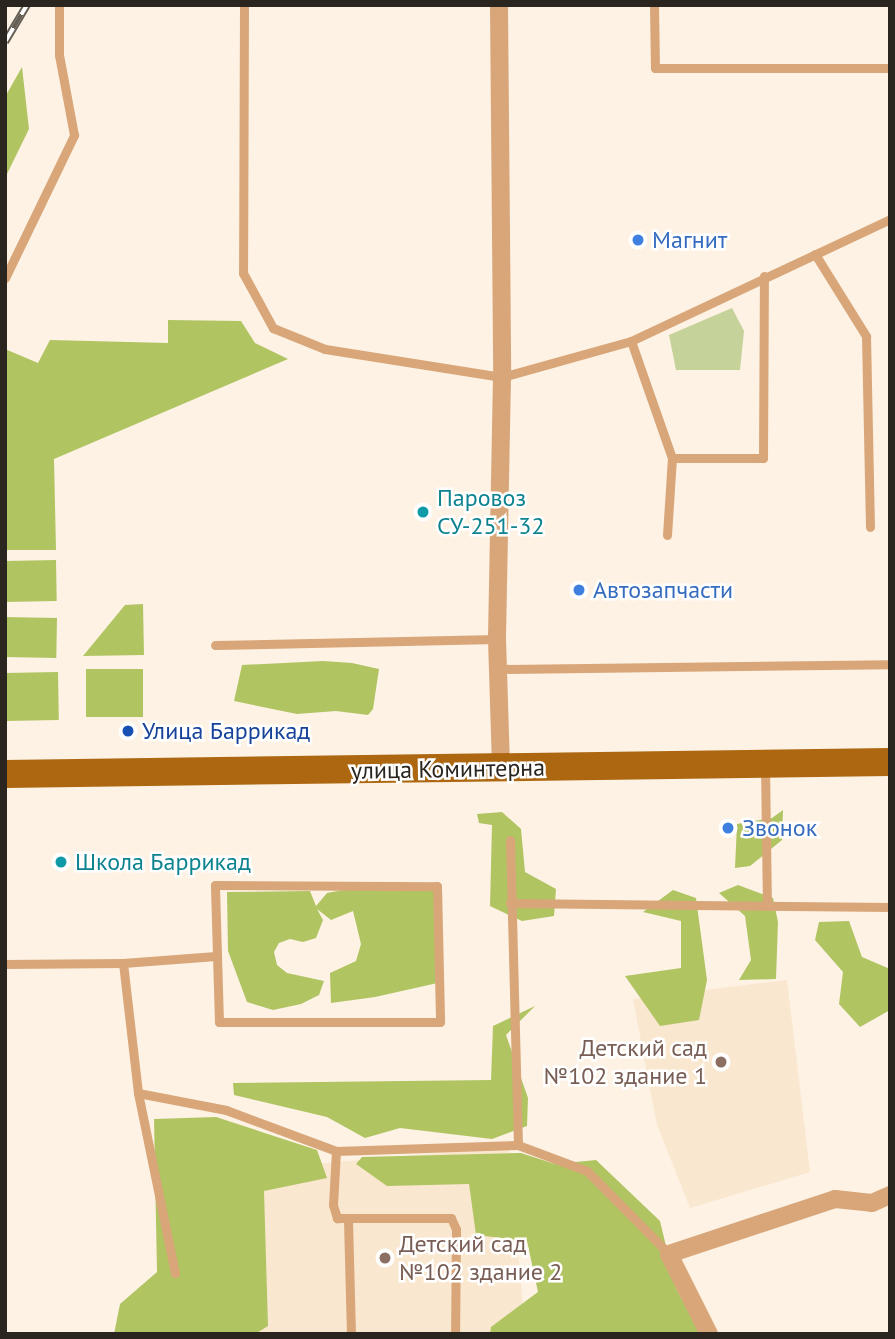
<!DOCTYPE html>
<html>
<head>
<meta charset="utf-8">
<style>
  body { margin:0 }
  #map { position:relative; width:895px; height:1339px; overflow:hidden; background:#fdf2e4; font-family:"PT Sans",sans-serif }
  div>[style] { position:absolute }
  .built>* { inset:0; background:#fae7cf; transform-origin:0 0 }
  .green>* { inset:0; background:#c5d29a }
  .forest>* { inset:0; background:#b0c462; transform-origin:0 0 }
  .lane>* { height:9px; margin:-4.5px; padding:0 4.5px; transform-origin:4.5px; border-radius:4.5px; background:#d8a679 }
  .street>* { height:18px; margin:-9px; padding:0 9px; transform-origin:9px; border-radius:9px; background:#d8a679 }
  .primary>* { height:28px; margin:-14px; padding:0 14px; transform-origin:14px; border-radius:14px; background:#ad6710 }
  .rail>* { height:8px; margin-top:-4px; transform-origin:0; background:repeating-linear-gradient(90deg,#fff 0 16px,#655e55 0 32px); box-sizing:border-box; border-block:2px solid #655e55 }
  .dots>* { width:19px; height:19px; translate:-50% -50%; box-sizing:border-box; border:4px solid #fff; border-radius:50% }
  span { translate:-50% -50%; white-space:nowrap; text-align:center; line-height:1.15; -webkit-text-stroke:5px #fff; paint-order:stroke }
  .shop-label { font-size:24px; color:#366cbe }
  .left { translate:0 -50%; text-align:left }
  .culture-label { font-size:24px; color:#0d838f }
  .transit-label { font-size:24px; color:#164399 }
  .street-label { font-size:24px; color:#2b251f }
  .education-label { font-size:24px; color:#785e54 }
  .right { translate:-100% -50%; text-align:right }
  .frame { position:absolute; inset:0; border:7px solid #2b251f; pointer-events:none }
</style>
</head>
<body>
<div id="map">
  <div class="built">
    <div style="clip-path:polygon(787px 980px,810px 1172px,690px 1208px,657px 1125px,633px 999px)"></div>
    <div style="left:509px;top:1147px;width:188px;height:269px;rotate:85deg"></div>
  </div>
  <div class="green">
    <div style="clip-path:polygon(732px 308px,744px 331px,740px 370px,676px 370px,669px 335px)"></div>
  </div>
  <div class="forest">
    <div style="clip-path:polygon(22px 67px,29px 129px,5px 178px,5px 97px)"></div>
    <div style="clip-path:polygon(168px 320px,241px 321px,255px 343px,288px 359px,54px 459px,56px 550px,5px 550px,5px 349px,38px 363px,50px 340px,168px 343px)"></div>
    <div style="left:56px;top:560px;width:41px;height:51px;rotate:89deg"></div>
    <div style="clip-path:polygon(143px 604px,144px 655px,83px 656px,125px 605px)"></div>
    <div style="left:5px;top:617px;width:52px;height:40px;rotate:1deg"></div>
    <div style="clip-path:polygon(323px 661px,352px 663px,379px 669px,373px 709px,368px 715px,336px 711px,297px 714px,234px 701px,242px 665px)"></div>
    <div style="left:143px;top:669px;width:48px;height:57px;rotate:90deg"></div>
    <div style="left:58px;top:672px;width:48px;height:53px;rotate:89deg"></div>
    <div style="clip-path:polygon(783px 810px,782px 840px,750px 866px,735px 868px,737px 824px,772px 818px)"></div>
    <div style="clip-path:polygon(502px 812px,521px 829px,525px 872px,556px 889px,554px 916px,522px 921px,490px 906px,492px 825px,479px 823px,477px 814px)"></div>
    <div style="clip-path:polygon(441px 884px,442px 982px,375px 997px,331px 1003px,330px 973px,356px 961px,361px 944px,353px 911px,331px 920px,317px 909px,323px 920px,316px 938px,303px 942px,290px 939px,279px 943px,274px 952px,277px 965px,287px 973px,324px 981px,319px 995px,301px 1004px,273px 1010px,247px 1002px,228px 951px,227px 892px,310px 891px,316px 906px,327px 893px,349px 889px)"></div>
    <div style="clip-path:polygon(738px 885px,773px 898px,778px 922px,776px 979px,739px 980px,751px 960px,745px 916px,719px 893px)"></div>
    <div style="clip-path:polygon(673px 890px,696px 898px,707px 980px,699px 1020px,660px 1026px,625px 976px,681px 968px,681px 921px,643px 912px)"></div>
    <div style="clip-path:polygon(849px 921px,862px 957px,890px 969px,890px 1010px,860px 1027px,839px 1004px,843px 972px,815px 940px,819px 922px)"></div>
    <div style="clip-path:polygon(535px 1006px,506px 1035px,528px 1098px,527px 1126px,492px 1139px,400px 1128px,365px 1138px,327px 1117px,234px 1095px,233px 1083px,491px 1080px,493px 1026px)"></div>
    <div style="clip-path:polygon(216px 1117px,317px 1150px,327px 1178px,264px 1191px,268px 1326px,255px 1334px,114px 1334px,120px 1304px,157px 1272px,154px 1119px)"></div>
    <div style="clip-path:polygon(521px 1153px,555px 1164px,596px 1160px,660px 1221px,676px 1288px,700px 1334px,490px 1334px,491px 1327px,538px 1292px,527px 1241px,476px 1235px,469px 1184px,387px 1186px,356px 1164px,362px 1157px)"></div>
  </div>
  <div class="lane">
    <div style="left:244px;top:5px;width:268px;rotate:90.2deg"></div>
    <div style="left:243px;top:273px;width:63px;rotate:61.4deg"></div>
    <div style="left:273px;top:328px;width:56px;rotate:22deg"></div>
    <div style="left:325px;top:349px;width:179px;rotate:9deg"></div>
    <div style="left:502px;top:377px;width:134px;rotate:-15.6deg"></div>
    <div style="left:631px;top:341px;width:286px;rotate:-25.2deg"></div>
    <div style="left:654px;top:5px;width:63px;rotate:89.1deg"></div>
    <div style="left:655px;top:68px;width:235px"></div>
    <div style="left:815px;top:254px;width:97px;rotate:58.1deg"></div>
    <div style="left:866px;top:336px;width:191px;rotate:88.8deg"></div>
    <div style="left:5px;top:278px;width:159px;rotate:-64.2deg"></div>
    <div style="left:74px;top:135px;width:81px;rotate:-100.6deg"></div>
    <div style="left:59px;top:55px;width:50px;rotate:-90deg"></div>
    <div style="left:631px;top:341px;width:124px;rotate:70.7deg"></div>
    <div style="left:672px;top:458px;width:91px"></div>
    <div style="left:763px;top:458px;width:182px;rotate:-89.7deg"></div>
    <div style="left:667px;top:535px;width:77px;rotate:-86.3deg"></div>
    <div style="left:215px;top:645px;width:282px;rotate:-1.2deg"></div>
    <div style="left:498px;top:669px;width:392px;rotate:-0.7deg"></div>
    <div style="left:765px;top:766px;width:140px;rotate:89.2deg"></div>
    <div style="left:510px;top:840px;width:305px;rotate:88.5deg"></div>
    <div style="left:215px;top:885px;width:222px;rotate:0.3deg"></div>
    <div style="left:437px;top:886px;width:136px;rotate:88.7deg"></div>
    <div style="left:440px;top:1022px;width:221px;rotate:180deg"></div>
    <div style="left:219px;top:1022px;width:137px;rotate:-91.7deg"></div>
    <div style="left:510px;top:903px;width:380px;rotate:0.6deg"></div>
    <div style="left:123px;top:963px;width:131px;rotate:83.4deg"></div>
    <div style="left:138px;top:1093px;width:184px;rotate:78.4deg"></div>
    <div style="left:5px;top:964px;width:118px;rotate:-0.5deg"></div>
    <div style="left:123px;top:963px;width:93px;rotate:-4.3deg"></div>
    <div style="left:138px;top:1093px;width:90px;rotate:10.9deg"></div>
    <div style="left:226px;top:1110px;width:117px;rotate:20.4deg"></div>
    <div style="left:336px;top:1151px;width:182px;rotate:-1.9deg"></div>
    <div style="left:518px;top:1145px;width:74px;rotate:20.6deg"></div>
    <div style="left:587px;top:1171px;width:117px;rotate:45.3deg"></div>
    <div style="left:336px;top:1151px;width:54px;rotate:93.2deg"></div>
    <div style="left:333px;top:1205px;width:14px;rotate:73deg"></div>
    <div style="left:337px;top:1218px;width:114px"></div>
    <div style="left:451px;top:1218px;width:12px;rotate:66deg"></div>
    <div style="left:456px;top:1229px;width:105px;rotate:90.5deg"></div>
    <div style="left:348px;top:1220px;width:114px;rotate:88.5deg"></div>
  </div>
  <div class="street">
    <div style="left:499px;top:5px;width:372px;rotate:89.5deg"></div>
    <div style="left:502px;top:377px;width:262px;rotate:91.1deg"></div>
    <div style="left:497px;top:639px;width:130px;rotate:88.2deg"></div>
    <div style="left:709px;top:1334px;width:89px;rotate:-116.6deg"></div>
    <div style="left:669px;top:1254px;width:175px;rotate:-18.3deg"></div>
    <div style="left:835px;top:1199px;width:37px;rotate:6deg"></div>
    <div style="left:872px;top:1203px;width:20px;rotate:-24deg"></div>
  </div>
  <div class="primary">
    <div style="left:5px;top:774px;width:885px;rotate:-0.78deg"></div>
  </div>
  <div class="rail">
    <div style="left:5px;top:42px;width:43px;rotate:-59.3deg"></div>
  </div>
  <div class="dots">
    <div style="left:638px;top:240px;background:#3f7fe0"></div>
    <div style="left:423px;top:512px;background:#0f9aa8"></div>
    <div style="left:579px;top:590px;background:#3f7fe0"></div>
    <div style="left:128px;top:731px;background:#1a4fb4"></div>
    <div style="left:728px;top:828px;background:#3f7fe0"></div>
    <div style="left:61px;top:862px;background:#0f9aa8"></div>
    <div style="left:721px;top:1062px;background:#8d6e63"></div>
    <div style="left:385px;top:1258px;background:#8d6e63"></div>
  </div>
  <div class="shop-label">
    <span class="left" style="left:652px;top:240px">Магнит</span>
    <span class="left" style="left:593px;top:590px">Автозапчасти</span>
    <span class="left" style="left:742px;top:828px">Звонок</span>
  </div>
  <div class="culture-label">
    <span class="left" style="left:437px;top:512px">Паровоз<br>СУ-251-32</span>
    <span class="left" style="left:75px;top:862px">Школа Баррикад</span>
  </div>
  <div class="transit-label">
    <span class="left" style="left:142px;top:731px">Улица Баррикад</span>
  </div>
  <div class="street-label">
    <span style="left:448px;top:769px;rotate:-1deg">улица Коминтерна</span>
  </div>
  <div class="education-label">
    <span class="right" style="left:707px;top:1062px">Детский сад<br>№102 здание 1</span>
    <span class="left" style="left:399px;top:1258px">Детский сад<br>№102 здание 2</span>
  </div>
  <div class="frame"></div>
</div>
</body>
</html>
